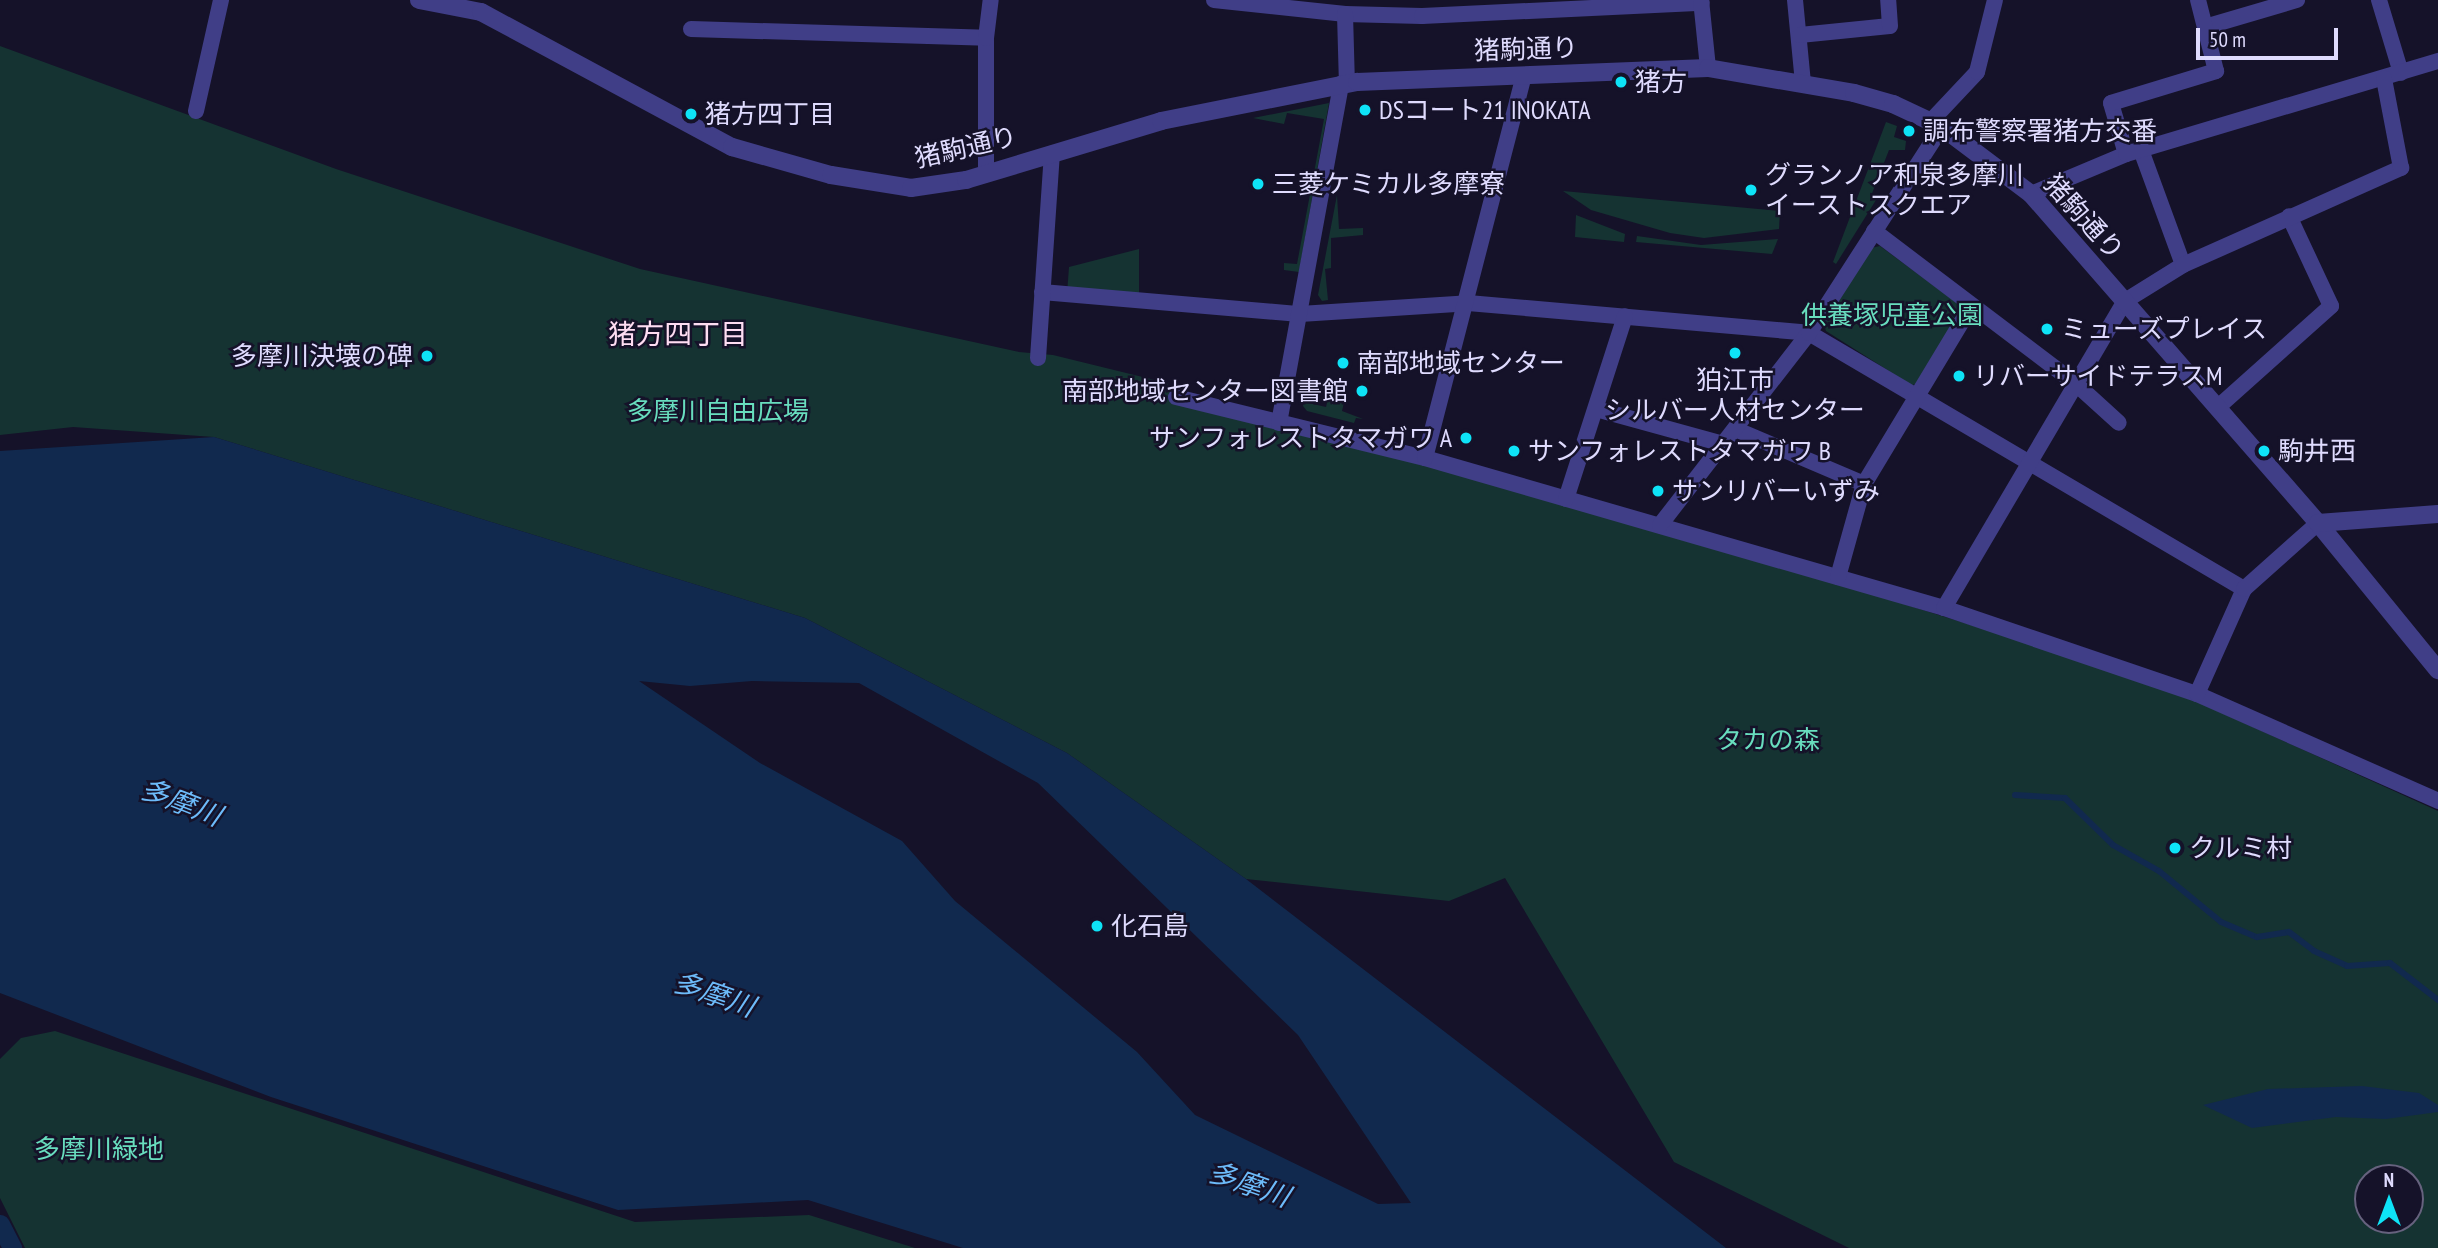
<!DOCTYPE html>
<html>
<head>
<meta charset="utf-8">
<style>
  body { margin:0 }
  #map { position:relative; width:2438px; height:1248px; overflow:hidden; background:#151229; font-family:"PT Sans Narrow","Noto Sans JP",sans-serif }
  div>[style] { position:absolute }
  .green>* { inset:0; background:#153332 }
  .water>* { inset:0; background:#11294e }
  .stream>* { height:6px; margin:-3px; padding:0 3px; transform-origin:3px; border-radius:3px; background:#11294e }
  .canal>* { height:19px; margin:-9.5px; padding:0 9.5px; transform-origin:9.5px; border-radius:9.5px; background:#11294e }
  .minor>* { height:16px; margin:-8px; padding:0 8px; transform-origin:8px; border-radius:8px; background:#403e87 }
  .tertiary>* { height:18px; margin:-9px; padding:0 9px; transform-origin:9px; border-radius:9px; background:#403e87 }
  .dots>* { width:19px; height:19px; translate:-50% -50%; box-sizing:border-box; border:4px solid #151229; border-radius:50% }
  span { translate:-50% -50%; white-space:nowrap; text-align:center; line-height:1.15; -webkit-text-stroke:5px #151229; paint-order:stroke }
  .street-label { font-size:26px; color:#dfdbfe }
  .poi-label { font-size:26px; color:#dfdbfe }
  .left { translate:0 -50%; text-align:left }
  .right { translate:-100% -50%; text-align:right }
  .park-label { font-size:26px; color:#68ddbe }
  .neighbourhood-label { font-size:28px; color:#feddf2 }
  .water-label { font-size:28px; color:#6dbbfa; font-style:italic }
  .north { position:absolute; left:2354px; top:1164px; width:70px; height:70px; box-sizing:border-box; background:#151229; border:2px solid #66627e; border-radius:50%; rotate:0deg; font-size:19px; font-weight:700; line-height:28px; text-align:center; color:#dfdbfe }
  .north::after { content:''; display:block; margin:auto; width:24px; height:32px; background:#0ee3f7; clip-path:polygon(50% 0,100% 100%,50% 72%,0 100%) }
  .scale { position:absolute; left:2196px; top:28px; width:142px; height:32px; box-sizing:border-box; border:4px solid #dfdbfe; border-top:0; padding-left:9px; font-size:21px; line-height:24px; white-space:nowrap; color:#dfdbfe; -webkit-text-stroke:5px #151229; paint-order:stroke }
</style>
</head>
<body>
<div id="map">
  <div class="green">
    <div style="clip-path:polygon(evenodd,0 46px,336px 169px,640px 269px,1019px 352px,1053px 355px,1167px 383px,1176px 401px,1381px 451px,1830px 581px,2156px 683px,2438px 811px,2438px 1248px,1849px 1248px,1674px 1162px,1505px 878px,1449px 901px,1246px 879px,1067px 753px,805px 618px,214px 437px,73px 427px,0 435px,0 46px,2368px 1178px,2410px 1178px,2410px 1220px,2368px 1220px,2368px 1178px)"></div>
    <div style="clip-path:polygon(1329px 103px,1299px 272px,1284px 270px,1284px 263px,1297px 264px,1324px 119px,1287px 113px,1284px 124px,1253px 118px)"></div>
    <div style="clip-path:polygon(1886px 122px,1897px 126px,1894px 137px,1906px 141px,1905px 150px,1889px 150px,1871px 196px,1876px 200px,1836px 264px,1833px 262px)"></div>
    <div style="clip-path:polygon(1563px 191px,1780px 211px,1779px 229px,1704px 238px,1670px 233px,1591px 210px)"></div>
    <div style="clip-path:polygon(1337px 195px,1339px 229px,1363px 228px,1363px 235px,1331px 238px,1331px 268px,1325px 269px,1328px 300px,1322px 301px,1318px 295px)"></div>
    <div style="clip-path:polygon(1576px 215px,1625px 234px,1624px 242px,1575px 237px)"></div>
    <div style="clip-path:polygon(1637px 236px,1701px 245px,1778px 239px,1772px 254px,1636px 242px)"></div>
    <div style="clip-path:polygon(1880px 246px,1961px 306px,1961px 314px,1918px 384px,1911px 385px,1826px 331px,1823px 321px,1871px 248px)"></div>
    <div style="clip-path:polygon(1139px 249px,1139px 298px,1067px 294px,1069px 267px)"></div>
    <div style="clip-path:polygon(1330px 390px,1346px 394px,1342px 411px,1363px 419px,1356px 418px,1354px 423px,1307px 411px,1303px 406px,1304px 402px,1326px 407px)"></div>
    <div style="clip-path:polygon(55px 1031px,635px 1222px,809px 1215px,915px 1248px,25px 1248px,0 1198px,0 1059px,21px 1038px)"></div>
  </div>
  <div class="water">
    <div style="clip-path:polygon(evenodd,214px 437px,805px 618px,1067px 753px,1246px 879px,1726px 1248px,963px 1248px,808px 1200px,618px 1210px,271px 1097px,0 993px,0 451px,214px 437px,639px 681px,690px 686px,752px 681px,859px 683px,1038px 783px,1298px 1035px,1411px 1203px,1378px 1204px,1195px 1115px,1137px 1052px,955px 901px,902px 841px,760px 763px,639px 681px)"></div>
    <div style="clip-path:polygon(2362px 1086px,2419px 1093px,2438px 1105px,2438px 1112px,2386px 1119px,2336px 1117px,2252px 1128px,2203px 1105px,2268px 1089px)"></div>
  </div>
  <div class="stream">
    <div style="left:2015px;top:795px;width:50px;rotate:3.4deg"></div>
    <div style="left:2065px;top:798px;width:67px;rotate:44.4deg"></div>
    <div style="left:2113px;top:845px;width:53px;rotate:29.5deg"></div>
    <div style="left:2159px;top:871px;width:80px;rotate:39.4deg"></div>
    <div style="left:2221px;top:922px;width:39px;rotate:23deg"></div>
    <div style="left:2257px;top:937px;width:32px;rotate:-9deg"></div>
    <div style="left:2289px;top:932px;width:31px;rotate:37deg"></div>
    <div style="left:2314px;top:951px;width:36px;rotate:24deg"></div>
    <div style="left:2347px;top:966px;width:43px;rotate:-4deg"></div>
    <div style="left:2390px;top:963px;width:61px;rotate:37.6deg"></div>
  </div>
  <div class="canal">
    <div style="left:0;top:1224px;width:27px;rotate:63deg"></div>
  </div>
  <div class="minor">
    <div style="left:1214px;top:0;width:132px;rotate:6.1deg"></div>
    <div style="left:1345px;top:14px;width:77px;rotate:1.5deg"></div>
    <div style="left:1422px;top:16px;width:280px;rotate:-2.7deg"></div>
    <div style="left:1701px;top:0;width:68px;rotate:84.1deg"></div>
    <div style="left:1795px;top:0;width:83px;rotate:84.5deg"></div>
    <div style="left:2379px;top:0;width:76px;rotate:73.2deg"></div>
    <div style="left:1345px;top:14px;width:70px;rotate:88.4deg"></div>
    <div style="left:2205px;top:27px;width:96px;rotate:-16.4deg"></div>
    <div style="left:691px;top:29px;width:295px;rotate:1.7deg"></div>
    <div style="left:1800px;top:35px;width:90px;rotate:-5.7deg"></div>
    <div style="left:1890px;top:26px;width:26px;rotate:-94deg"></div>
    <div style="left:196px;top:111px;width:114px;rotate:-77.3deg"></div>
    <div style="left:1931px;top:121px;width:67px;rotate:-46.8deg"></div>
    <div style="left:1977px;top:72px;width:74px;rotate:-76deg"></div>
    <div style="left:2141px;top:150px;width:122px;rotate:69.9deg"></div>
    <div style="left:2126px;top:154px;width:53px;rotate:-106.4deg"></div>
    <div style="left:2111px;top:103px;width:110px;rotate:-16.9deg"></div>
    <div style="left:2216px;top:71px;width:73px;rotate:-104.2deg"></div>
    <div style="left:986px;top:174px;width:136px;rotate:-90deg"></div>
    <div style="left:986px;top:38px;width:38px;rotate:-83deg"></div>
    <div style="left:2031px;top:194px;width:103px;rotate:-22.8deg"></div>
    <div style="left:2126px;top:154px;width:326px;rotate:-16.6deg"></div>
    <div style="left:1874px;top:231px;width:252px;rotate:37.1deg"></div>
    <div style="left:2075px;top:383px;width:59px;rotate:42.3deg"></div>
    <div style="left:1042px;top:292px;width:259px;rotate:4.9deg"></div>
    <div style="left:1300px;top:314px;width:168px;rotate:-3.7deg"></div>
    <div style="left:1468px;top:303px;width:342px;rotate:5deg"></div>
    <div style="left:1809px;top:333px;width:505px;rotate:30.48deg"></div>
    <div style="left:1038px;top:358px;width:205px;rotate:-86.1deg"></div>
    <div style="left:1176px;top:397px;width:256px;rotate:13.8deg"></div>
    <div style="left:1425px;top:458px;width:540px;rotate:16.12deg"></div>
    <div style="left:1944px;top:608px;width:267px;rotate:18.8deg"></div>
    <div style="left:2197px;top:694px;width:264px;rotate:23.9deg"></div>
    <div style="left:2217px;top:408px;width:153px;rotate:-41.8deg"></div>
    <div style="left:2331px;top:306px;width:99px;rotate:-115deg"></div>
    <div style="left:1596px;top:409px;width:132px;rotate:15.4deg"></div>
    <div style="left:1279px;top:423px;width:345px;rotate:-79.6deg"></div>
    <div style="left:1735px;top:429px;width:140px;rotate:23.1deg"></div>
    <div style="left:1425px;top:458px;width:395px;rotate:-75.5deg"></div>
    <div style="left:1566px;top:499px;width:192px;rotate:-72.1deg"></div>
    <div style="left:1660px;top:525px;width:243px;rotate:-52.2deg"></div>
    <div style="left:1809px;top:333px;width:245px;rotate:-57.2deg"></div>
    <div style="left:1838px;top:577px;width:97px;rotate:-74.4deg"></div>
    <div style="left:1864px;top:484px;width:205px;rotate:-58.9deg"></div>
    <div style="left:1944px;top:608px;width:356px;rotate:-59.5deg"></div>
    <div style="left:2125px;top:301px;width:68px;rotate:-31.8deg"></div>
    <div style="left:2183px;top:265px;width:239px;rotate:-24deg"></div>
    <div style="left:2401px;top:168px;width:91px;rotate:-100.8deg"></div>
    <div style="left:2197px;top:694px;width:115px;rotate:-65.9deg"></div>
    <div style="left:2244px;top:589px;width:99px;rotate:-41.7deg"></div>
  </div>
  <div class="tertiary">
    <div style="left:419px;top:0;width:63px;rotate:11deg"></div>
    <div style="left:481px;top:12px;width:285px;rotate:28.3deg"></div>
    <div style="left:732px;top:147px;width:103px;rotate:15.8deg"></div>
    <div style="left:831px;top:175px;width:81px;rotate:9.2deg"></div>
    <div style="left:911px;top:188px;width:56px;rotate:-8.3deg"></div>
    <div style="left:966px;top:180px;width:204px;rotate:-16.8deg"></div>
    <div style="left:1161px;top:121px;width:200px;rotate:-11.3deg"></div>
    <div style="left:1357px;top:82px;width:351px;rotate:-2.3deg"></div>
    <div style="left:1708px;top:68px;width:148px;rotate:9.7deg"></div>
    <div style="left:1854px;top:93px;width:41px;rotate:15.8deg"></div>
    <div style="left:1893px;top:104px;width:54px;rotate:25.1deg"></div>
    <div style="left:1942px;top:127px;width:111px;rotate:37deg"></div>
    <div style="left:2031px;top:194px;width:437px;rotate:48.9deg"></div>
    <div style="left:2318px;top:523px;width:190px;rotate:50.8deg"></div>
    <div style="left:2318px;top:523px;width:120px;rotate:-4.3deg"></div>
  </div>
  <div class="dots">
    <div style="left:1621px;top:82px;background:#0ee3f7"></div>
    <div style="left:1365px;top:110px;background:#0ee3f7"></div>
    <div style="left:691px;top:114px;background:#0ee3f7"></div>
    <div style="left:1909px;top:131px;background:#0ee3f7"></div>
    <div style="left:1258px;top:184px;background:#0ee3f7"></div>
    <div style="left:1751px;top:190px;background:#0ee3f7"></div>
    <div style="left:2047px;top:329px;background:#0ee3f7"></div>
    <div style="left:1735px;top:353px;background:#0ee3f7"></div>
    <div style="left:427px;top:356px;background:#0ee3f7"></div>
    <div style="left:1343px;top:363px;background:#0ee3f7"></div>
    <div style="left:1959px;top:376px;background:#0ee3f7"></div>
    <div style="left:1362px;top:391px;background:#0ee3f7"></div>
    <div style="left:1466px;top:438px;background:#0ee3f7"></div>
    <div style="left:1514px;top:451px;background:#0ee3f7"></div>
    <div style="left:2264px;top:451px;background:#0ee3f7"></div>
    <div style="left:1658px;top:491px;background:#0ee3f7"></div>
    <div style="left:2175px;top:848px;background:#0ee3f7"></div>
    <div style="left:1097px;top:926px;background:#0ee3f7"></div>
  </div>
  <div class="street-label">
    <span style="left:1526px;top:49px;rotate:-2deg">猪駒通り</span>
    <span style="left:966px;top:147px;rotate:-13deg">猪駒通り</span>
    <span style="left:2084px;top:217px;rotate:48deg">猪駒通り</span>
  </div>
  <div class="poi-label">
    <span class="left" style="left:1635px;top:82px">猪方</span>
    <span class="left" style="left:1379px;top:110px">DSコート21 INOKATA</span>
    <span class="left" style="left:705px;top:114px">猪方四丁目</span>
    <span class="left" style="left:1923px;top:131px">調布警察署猪方交番</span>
    <span class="left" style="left:1765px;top:190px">グランノア和泉多摩川<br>イーストスクエア</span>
    <span class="left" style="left:1272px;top:184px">三菱ケミカル多摩寮</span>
    <span class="left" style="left:2061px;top:329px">ミューズプレイス</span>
    <span class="right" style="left:413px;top:356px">多摩川決壊の碑</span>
    <span class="left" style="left:1357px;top:363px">南部地域センター</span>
    <span class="left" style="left:1973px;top:376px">リバーサイドテラスM</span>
    <span style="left:1735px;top:395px">狛江市<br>シルバー人材センター</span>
    <span class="right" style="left:1348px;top:391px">南部地域センター図書館</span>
    <span class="right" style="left:1452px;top:438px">サンフォレストタマガワ A</span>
    <span class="left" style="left:1528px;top:451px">サンフォレストタマガワ B</span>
    <span class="left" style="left:2278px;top:451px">駒井西</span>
    <span class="left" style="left:1672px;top:491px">サンリバーいずみ</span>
    <span class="left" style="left:2189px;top:848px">クルミ村</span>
    <span class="left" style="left:1111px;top:926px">化石島</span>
  </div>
  <div class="park-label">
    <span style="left:1892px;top:315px">供養塚児童公園</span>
    <span style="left:718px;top:411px">多摩川自由広場</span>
    <span style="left:1768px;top:740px">タカの森</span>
    <span style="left:99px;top:1149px">多摩川緑地</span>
  </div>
  <div class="neighbourhood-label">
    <span style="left:678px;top:334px">猪方四丁目</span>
  </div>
  <div class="water-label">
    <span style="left:181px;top:802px;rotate:21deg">多摩川</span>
    <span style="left:714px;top:994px;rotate:19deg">多摩川</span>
    <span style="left:1249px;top:1184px;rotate:19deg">多摩川</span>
  </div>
  <div class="north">N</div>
  <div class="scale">50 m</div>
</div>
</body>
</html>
